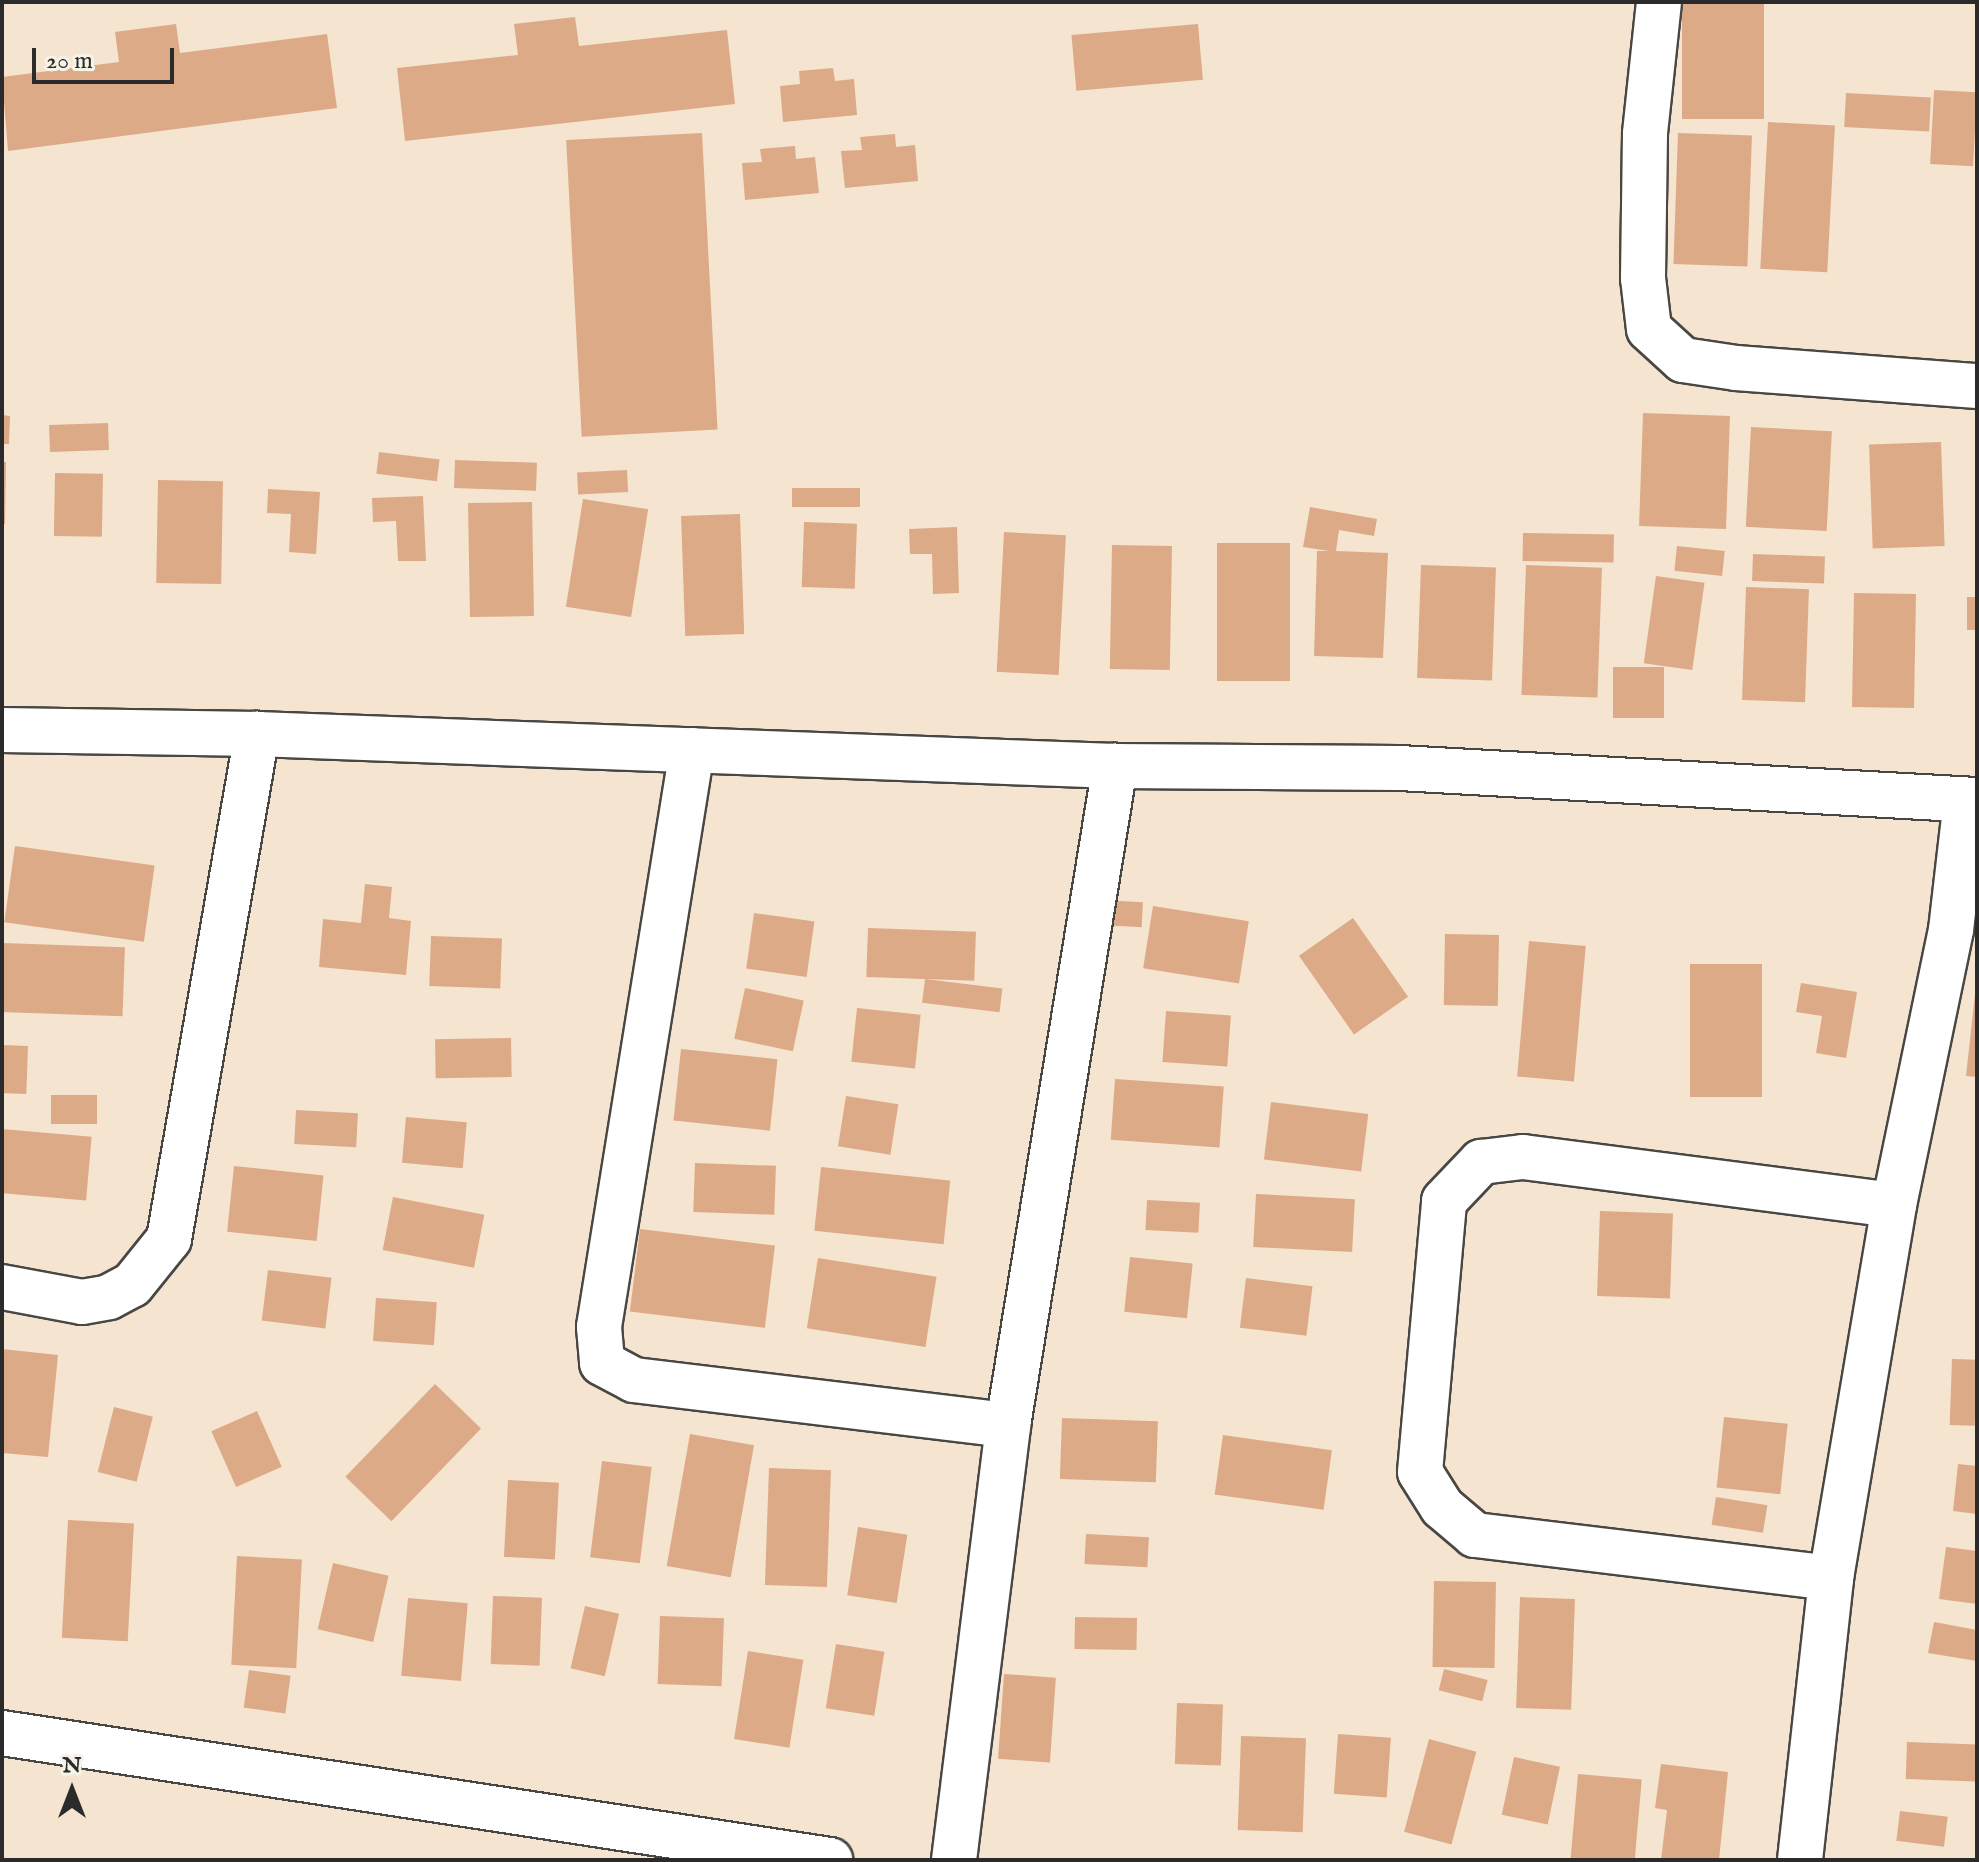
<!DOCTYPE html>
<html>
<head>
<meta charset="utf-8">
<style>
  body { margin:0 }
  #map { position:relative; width:1979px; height:1862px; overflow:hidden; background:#f5e4cf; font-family:"IM FELL English",serif }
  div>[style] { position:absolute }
  .building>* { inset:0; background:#da8; transform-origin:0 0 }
  .roads { filter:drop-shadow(2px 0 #494744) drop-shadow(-2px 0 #494744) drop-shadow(0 2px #494744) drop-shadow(0 -2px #494744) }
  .minor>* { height:44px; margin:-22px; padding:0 22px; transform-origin:22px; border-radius:22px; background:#fff }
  span { translate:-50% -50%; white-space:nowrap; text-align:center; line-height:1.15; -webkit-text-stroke:7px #f7f3e8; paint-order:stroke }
  .frame { position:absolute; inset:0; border:4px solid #2b2b2b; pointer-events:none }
  .north { position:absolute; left:32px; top:1750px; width:80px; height:80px; -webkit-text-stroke:6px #f7f3e8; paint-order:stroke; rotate:0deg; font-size:22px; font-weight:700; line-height:32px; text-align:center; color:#2b2b2b }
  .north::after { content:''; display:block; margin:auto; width:28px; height:36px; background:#2b2b2b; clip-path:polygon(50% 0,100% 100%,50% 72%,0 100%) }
  .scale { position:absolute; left:32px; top:48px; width:142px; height:36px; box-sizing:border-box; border:4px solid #2b2b2b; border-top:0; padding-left:10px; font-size:24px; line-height:28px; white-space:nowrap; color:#2b2b2b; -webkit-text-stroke:6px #f7f3e8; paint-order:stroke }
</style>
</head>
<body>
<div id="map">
  <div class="building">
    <div style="left:1682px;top:2px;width:82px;height:117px"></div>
    <div style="clip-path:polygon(575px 17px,579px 46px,727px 30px,735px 104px,405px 141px,397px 68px,518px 55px,514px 24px)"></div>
    <div style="clip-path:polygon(176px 24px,180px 53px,327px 34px,337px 108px,8px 151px,2px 77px,119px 62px,115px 32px)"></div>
    <div style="left:1198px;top:24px;width:56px;height:127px;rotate:85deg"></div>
    <div style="clip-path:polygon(833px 68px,835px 81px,854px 79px,857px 115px,783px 122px,780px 86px,800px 84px,799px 71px)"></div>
    <div style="left:1934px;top:90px;width:43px;height:74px;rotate:3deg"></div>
    <div style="left:1846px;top:93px;width:85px;height:34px;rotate:3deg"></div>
    <div style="left:1768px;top:122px;width:67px;height:147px;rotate:3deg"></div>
    <div style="left:702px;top:133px;width:297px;height:136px;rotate:87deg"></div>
    <div style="left:1678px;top:133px;width:74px;height:131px;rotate:2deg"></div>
    <div style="clip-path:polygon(895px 134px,896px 147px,915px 145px,918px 181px,845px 188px,841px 151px,862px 150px,860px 137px)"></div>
    <div style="clip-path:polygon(795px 146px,796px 159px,815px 157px,819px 193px,745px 200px,742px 163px,762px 162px,760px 149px)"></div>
    <div style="left:1643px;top:413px;width:87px;height:113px;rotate:2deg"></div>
    <div style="clip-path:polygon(2px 415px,10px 416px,9px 444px,2px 444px)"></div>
    <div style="left:108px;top:423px;width:27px;height:59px;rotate:88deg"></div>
    <div style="left:1751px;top:427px;width:81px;height:100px;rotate:3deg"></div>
    <div style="left:1941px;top:442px;width:104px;height:72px;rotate:88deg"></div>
    <div style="left:379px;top:452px;width:61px;height:22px;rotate:7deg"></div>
    <div style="left:455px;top:460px;width:82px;height:28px;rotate:2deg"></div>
    <div style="clip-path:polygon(2px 462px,6px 462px,5px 524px,2px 524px)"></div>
    <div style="left:627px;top:470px;width:22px;height:50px;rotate:87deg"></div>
    <div style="left:55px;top:473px;width:48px;height:63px;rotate:1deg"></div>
    <div style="left:158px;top:480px;width:65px;height:103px;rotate:1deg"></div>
    <div style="left:860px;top:488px;width:19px;height:68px;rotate:90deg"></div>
    <div style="clip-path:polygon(268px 489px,320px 492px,316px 554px,289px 552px,291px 514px,267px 513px)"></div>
    <div style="clip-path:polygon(423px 496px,426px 561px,398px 561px,396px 521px,373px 522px,372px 498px)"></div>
    <div style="left:583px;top:499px;width:66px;height:109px;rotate:9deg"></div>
    <div style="left:532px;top:502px;width:114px;height:64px;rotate:89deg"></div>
    <div style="clip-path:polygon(1310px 507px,1377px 519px,1374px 536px,1339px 530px,1336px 551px,1388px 553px,1383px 658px,1314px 656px,1317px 551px,1329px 551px,1303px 547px)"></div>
    <div style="left:740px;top:514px;width:120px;height:59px;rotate:88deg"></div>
    <div style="left:804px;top:522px;width:53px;height:65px;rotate:2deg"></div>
    <div style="clip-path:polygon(957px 527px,959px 593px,933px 594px,932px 554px,910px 554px,909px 529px)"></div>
    <div style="left:1004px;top:532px;width:62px;height:140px;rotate:3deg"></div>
    <div style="left:1523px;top:533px;width:91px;height:28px;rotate:1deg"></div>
    <div style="left:1217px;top:543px;width:73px;height:138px"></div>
    <div style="left:1112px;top:545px;width:60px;height:124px;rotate:1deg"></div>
    <div style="left:1677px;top:546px;width:48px;height:25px;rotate:6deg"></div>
    <div style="left:1753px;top:554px;width:72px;height:27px;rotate:2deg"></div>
    <div style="left:1421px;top:565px;width:75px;height:113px;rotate:2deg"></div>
    <div style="left:1526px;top:565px;width:76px;height:130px;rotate:2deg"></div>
    <div style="left:1656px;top:576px;width:49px;height:88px;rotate:8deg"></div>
    <div style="left:1746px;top:587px;width:63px;height:113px;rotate:2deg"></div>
    <div style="left:1854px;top:593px;width:62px;height:114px;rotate:1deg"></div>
    <div style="left:1967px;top:597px;width:10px;height:33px"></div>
    <div style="left:1613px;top:667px;width:51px;height:51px"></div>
    <div style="left:15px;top:846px;width:141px;height:77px;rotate:8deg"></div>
    <div style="clip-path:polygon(365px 884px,392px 887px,389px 918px,411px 921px,406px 975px,319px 967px,323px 919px,361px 923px)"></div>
    <div style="left:1101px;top:900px;width:42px;height:25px;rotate:3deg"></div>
    <div style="left:1153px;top:906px;width:97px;height:63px;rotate:9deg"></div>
    <div style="left:754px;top:913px;width:61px;height:56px;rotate:8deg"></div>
    <div style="left:1353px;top:918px;width:96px;height:66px;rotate:55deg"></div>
    <div style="left:868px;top:928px;width:108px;height:49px;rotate:2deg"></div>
    <div style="left:1445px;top:934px;width:54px;height:71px;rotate:1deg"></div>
    <div style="left:431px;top:936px;width:71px;height:50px;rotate:2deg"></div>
    <div style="left:1529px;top:941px;width:57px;height:136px;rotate:5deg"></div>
    <div style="left:2px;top:943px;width:123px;height:69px;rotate:2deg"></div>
    <div style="left:1690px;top:964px;width:72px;height:133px"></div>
    <div style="left:925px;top:979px;width:78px;height:24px;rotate:7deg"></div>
    <div style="clip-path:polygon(1801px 983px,1857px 992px,1846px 1058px,1816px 1053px,1822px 1016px,1796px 1012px)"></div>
    <div style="left:745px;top:988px;width:60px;height:52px;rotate:12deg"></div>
    <div style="clip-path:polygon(1975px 994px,1977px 994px,1977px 1077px,1966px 1076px)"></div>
    <div style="left:857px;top:1008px;width:64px;height:54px;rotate:6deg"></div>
    <div style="left:1166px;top:1011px;width:65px;height:51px;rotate:4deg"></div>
    <div style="left:511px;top:1038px;width:39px;height:76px;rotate:89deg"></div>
    <div style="left:2px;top:1045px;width:26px;height:48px;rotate:2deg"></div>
    <div style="left:681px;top:1049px;width:97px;height:72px;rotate:6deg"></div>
    <div style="left:1115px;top:1079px;width:109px;height:61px;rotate:4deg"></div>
    <div style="left:51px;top:1095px;width:46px;height:29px"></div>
    <div style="left:846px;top:1096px;width:53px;height:51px;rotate:9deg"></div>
    <div style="left:1271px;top:1102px;width:98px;height:58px;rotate:7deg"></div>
    <div style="left:296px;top:1110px;width:62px;height:34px;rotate:3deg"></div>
    <div style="left:406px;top:1117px;width:61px;height:46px;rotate:5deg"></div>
    <div style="left:2px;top:1129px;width:90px;height:64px;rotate:5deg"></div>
    <div style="left:695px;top:1163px;width:81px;height:49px;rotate:2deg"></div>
    <div style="left:234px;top:1166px;width:90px;height:66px;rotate:6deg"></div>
    <div style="left:821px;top:1167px;width:130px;height:64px;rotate:6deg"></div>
    <div style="left:1256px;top:1194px;width:99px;height:53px;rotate:3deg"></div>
    <div style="left:393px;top:1197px;width:93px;height:54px;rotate:11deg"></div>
    <div style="left:1147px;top:1200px;width:53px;height:30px;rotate:3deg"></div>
    <div style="left:1600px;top:1211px;width:73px;height:85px;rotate:2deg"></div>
    <div style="left:640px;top:1229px;width:136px;height:83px;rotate:7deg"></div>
    <div style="left:1130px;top:1257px;width:63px;height:55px;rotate:6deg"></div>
    <div style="left:818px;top:1258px;width:120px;height:71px;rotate:9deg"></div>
    <div style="left:268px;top:1270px;width:64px;height:51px;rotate:7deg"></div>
    <div style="left:1246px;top:1278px;width:67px;height:50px;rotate:7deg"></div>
    <div style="left:376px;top:1298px;width:61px;height:43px;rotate:4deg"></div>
    <div style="clip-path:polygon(2px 1349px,58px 1355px,48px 1457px,2px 1453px)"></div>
    <div style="left:1952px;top:1359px;width:25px;height:66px;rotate:2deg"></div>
    <div style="left:435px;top:1384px;width:64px;height:129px;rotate:44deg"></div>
    <div style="left:114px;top:1407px;width:40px;height:67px;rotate:14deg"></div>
    <div style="left:257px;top:1411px;width:61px;height:50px;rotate:66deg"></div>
    <div style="left:1724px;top:1417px;width:64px;height:71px;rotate:6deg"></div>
    <div style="left:1062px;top:1418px;width:96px;height:61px;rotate:2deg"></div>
    <div style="left:690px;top:1434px;width:65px;height:134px;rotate:10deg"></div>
    <div style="left:1223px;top:1435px;width:110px;height:60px;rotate:8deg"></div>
    <div style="left:602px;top:1461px;width:50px;height:97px;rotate:7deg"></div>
    <div style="clip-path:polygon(1958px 1464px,1977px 1466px,1977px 1514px,1953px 1511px)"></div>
    <div style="left:769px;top:1468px;width:62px;height:117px;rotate:2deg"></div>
    <div style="left:508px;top:1480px;width:51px;height:77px;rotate:3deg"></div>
    <div style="left:1716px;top:1497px;width:52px;height:28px;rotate:9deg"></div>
    <div style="left:68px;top:1520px;width:66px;height:118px;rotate:3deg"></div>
    <div style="left:858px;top:1527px;width:50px;height:69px;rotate:9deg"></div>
    <div style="left:1086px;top:1534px;width:63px;height:30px;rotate:3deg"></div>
    <div style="clip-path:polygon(1946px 1547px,1977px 1551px,1977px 1604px,1939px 1599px)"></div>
    <div style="left:237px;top:1556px;width:65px;height:109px;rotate:3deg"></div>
    <div style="left:333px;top:1563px;width:57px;height:68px;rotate:13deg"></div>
    <div style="left:1434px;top:1581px;width:62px;height:86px;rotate:1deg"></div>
    <div style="left:493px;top:1596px;width:49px;height:68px;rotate:2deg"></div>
    <div style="left:1520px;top:1597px;width:55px;height:111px;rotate:2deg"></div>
    <div style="left:408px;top:1598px;width:60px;height:78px;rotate:5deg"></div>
    <div style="left:585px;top:1606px;width:35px;height:64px;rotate:13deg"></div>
    <div style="left:660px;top:1616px;width:64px;height:68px;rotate:2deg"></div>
    <div style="left:1075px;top:1617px;width:62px;height:32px;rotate:1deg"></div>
    <div style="clip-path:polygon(1934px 1622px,1977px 1630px,1977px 1661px,1928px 1653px)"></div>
    <div style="left:836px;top:1644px;width:49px;height:65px;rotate:9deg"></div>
    <div style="left:748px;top:1651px;width:56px;height:89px;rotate:9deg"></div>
    <div style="left:1444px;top:1669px;width:45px;height:22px;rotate:14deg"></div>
    <div style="left:249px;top:1670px;width:42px;height:38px;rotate:8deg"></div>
    <div style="left:1004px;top:1674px;width:52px;height:85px;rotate:4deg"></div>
    <div style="left:1177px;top:1703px;width:46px;height:61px;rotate:2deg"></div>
    <div style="left:1338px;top:1734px;width:53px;height:60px;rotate:4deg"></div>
    <div style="left:1241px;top:1736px;width:65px;height:94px;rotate:2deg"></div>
    <div style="left:1429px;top:1739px;width:49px;height:96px;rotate:15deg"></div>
    <div style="left:1907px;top:1742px;width:70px;height:37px;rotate:2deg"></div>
    <div style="left:1514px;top:1757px;width:47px;height:59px;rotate:12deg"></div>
    <div style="clip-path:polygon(1661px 1764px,1728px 1772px,1719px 1860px,1661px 1860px,1667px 1810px,1655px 1808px)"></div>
    <div style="left:1578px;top:1774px;width:64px;height:86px;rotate:5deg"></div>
    <div style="left:1900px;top:1811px;width:48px;height:30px;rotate:7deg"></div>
  </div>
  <div class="roads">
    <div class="minor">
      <div style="left:1659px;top:2px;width:133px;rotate:96.1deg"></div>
      <div style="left:1645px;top:134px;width:144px;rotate:90.8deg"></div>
      <div style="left:1643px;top:278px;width:51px;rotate:83.3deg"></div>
      <div style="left:1649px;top:329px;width:46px;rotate:42.4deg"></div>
      <div style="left:1683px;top:360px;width:54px;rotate:8.6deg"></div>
      <div style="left:1736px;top:368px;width:242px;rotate:4.3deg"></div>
      <div style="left:2px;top:730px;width:255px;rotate:0.9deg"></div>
      <div style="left:257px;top:734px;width:859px;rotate:2.14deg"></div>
      <div style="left:1115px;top:766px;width:284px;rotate:0.4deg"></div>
      <div style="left:1399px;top:768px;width:579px;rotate:3.17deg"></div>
      <div style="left:692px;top:750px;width:584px;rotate:99.16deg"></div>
      <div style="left:599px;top:1327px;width:36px;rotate:85deg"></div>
      <div style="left:602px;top:1363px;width:36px;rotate:28deg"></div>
      <div style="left:634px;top:1380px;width:377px;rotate:6.9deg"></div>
      <div style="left:1008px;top:1425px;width:668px;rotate:-80.78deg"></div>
      <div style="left:2px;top:1287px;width:81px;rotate:10.6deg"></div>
      <div style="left:82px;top:1302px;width:27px;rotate:-10deg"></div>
      <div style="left:109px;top:1297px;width:26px;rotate:-28deg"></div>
      <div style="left:132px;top:1285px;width:59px;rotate:-51.2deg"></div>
      <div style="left:169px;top:1239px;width:513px;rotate:-80.12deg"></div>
      <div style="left:1831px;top:1578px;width:359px;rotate:-173.1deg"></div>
      <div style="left:1475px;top:1535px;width:43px;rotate:-139.7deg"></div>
      <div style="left:1442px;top:1507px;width:41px;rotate:-122.2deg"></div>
      <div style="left:1420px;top:1472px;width:272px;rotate:-84.9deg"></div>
      <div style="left:1444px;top:1201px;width:54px;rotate:-46.5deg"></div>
      <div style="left:1481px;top:1162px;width:42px;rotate:-6.8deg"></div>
      <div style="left:1523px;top:1157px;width:374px;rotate:7.4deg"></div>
      <div style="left:2px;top:1733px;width:838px;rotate:8.72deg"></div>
      <div style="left:954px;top:1860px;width:438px;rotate:-82.9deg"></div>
      <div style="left:1800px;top:1860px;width:284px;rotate:-83.7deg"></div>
      <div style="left:1831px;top:1578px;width:378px;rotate:-80.4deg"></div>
      <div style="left:1894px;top:1205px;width:281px;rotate:-78.3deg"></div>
      <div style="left:1951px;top:930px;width:131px;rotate:-83.4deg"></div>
    </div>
  </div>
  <div class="frame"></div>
  <div class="north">N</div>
  <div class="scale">20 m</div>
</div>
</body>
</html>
